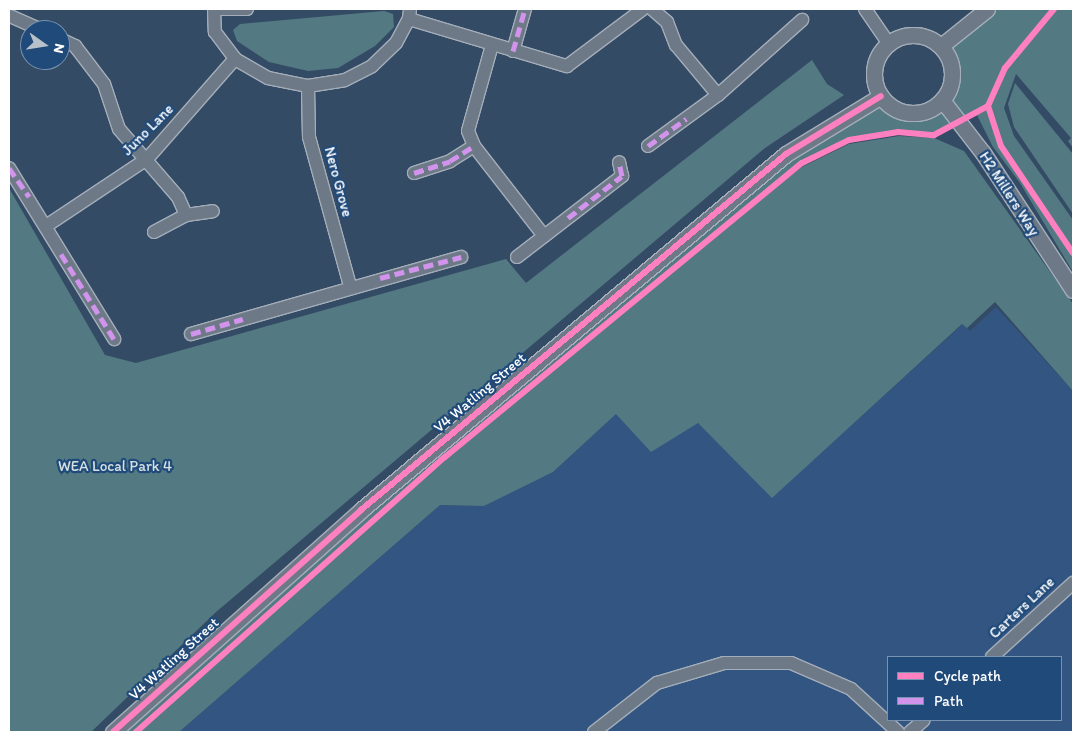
<!DOCTYPE html>
<html>
<head>
<meta charset="utf-8">
<style>
  body { margin:0 }
  #map { position:relative; width:1082px; height:741px; overflow:hidden; background:#344b65; font-family:Itim,sans-serif }
  div>[style] { position:absolute }
  .built>* { inset:0; background:#335582 }
  .green>* { inset:0; background:#537a82 }
  .roads { filter:drop-shadow(1px 0 #a4aeba) drop-shadow(-1px 0 #a4aeba) drop-shadow(0 1px #a4aeba) drop-shadow(0 -1px #a4aeba) }
  .minor>* { height:12px; margin:-6px; padding:0 6px; transform-origin:6px; border-radius:6px; background:#6d7986 }
  .tertiary>* { height:15px; margin:-7.5px; padding:0 7.5px; transform-origin:7.5px; border-radius:7.5px; background:#6d7986 }
  .tertiary>.ring { margin:-7.5px; padding:0; box-sizing:content-box; background:none; border:15px solid #6d7986; border-radius:50% }
  .quiet>* { height:5px; margin-top:-2.5px; transform-origin:0; background:repeating-linear-gradient(90deg,#d193ec 0 10px,transparent 0 15px) }
  .cycleway>* { height:6px; margin:-3px; padding:0 3px; transform-origin:3px; border-radius:3px; background:#ff80c0 }
  span { translate:-50% -50%; white-space:nowrap; text-align:center; line-height:1.15; -webkit-text-stroke:4.5px #1f4a7a; paint-order:stroke }
  .street-label { font-size:15px; color:#fff }
  .park-label { font-size:15px; color:#d5e0e1 }
  .frame { position:absolute; inset:0; border:10px solid #fff; pointer-events:none }
  .legend { position:absolute; left:887px; top:656px; width:175px; height:65px; box-sizing:border-box; background:#1f4a7a; border:1px solid #7992af; margin:0; padding:6px 9px; list-style:none; font-size:15px; color:#fff }
  .legend li { display:flex; align-items:center; gap:10px; height:25px }
  .legend b { width:25px; border:1px solid #7992af }
  .north { position:absolute; left:20px; top:20px; width:50px; height:50px; box-sizing:border-box; background:#1f4a7a; border:1px solid #7992af; border-radius:50%; rotate:103deg; font-size:14px; font-weight:700; line-height:20px; text-align:center; color:#fff }
  .north::after { content:''; display:block; margin:auto; width:18px; height:22px; background:#b8c0c9; clip-path:polygon(50% 0,100% 100%,50% 72%,0 100%) }
</style>
</head>
<body>
<div id="map">
  <div class="built">
    <div style="clip-path:polygon(evenodd,996px 307px,1073px 391px,1073px 732px,179px 732px,440px 505px,484px 506px,553px 472px,616px 414px,698px 423px,772px 497px,963px 324px,970px 331px,996px 307px,888px 657px,1061px 657px,1061px 720px,888px 720px,888px 657px)"></div>
  </div>
  <div class="green">
    <div style="clip-path:polygon(987px 9px,1073px 9px,1073px 148px,1068px 141px,1071px 138px,1016px 74px,1004px 108px,1014px 136px,1073px 220px,1073px 272px,1020px 183px,993px 147px,977px 115px,985px 107px,934px 135px,898px 132px,848px 140px,802px 163px,733px 219px,802px 167px,849px 144px,899px 136px,934px 138px,964px 151px,1073px 304px,1073px 391px,995px 302px,967px 328px,962px 324px,772px 498px,698px 423px,651px 452px,616px 414px,553px 472px,484px 506px,440px 505px,179px 732px,113px 732px,786px 154px,881px 96px,909px 112px,936px 105px,947px 93px,952px 74px,941px 46px)"></div>
    <div style="clip-path:polygon(384px 11px,393px 14px,394px 27px,375px 46px,338px 68px,308px 71px,269px 62px,237px 41px,233px 30px,240px 24px)"></div>
    <div style="clip-path:polygon(812px 60px,827px 84px,844px 95px,765px 148px,216px 612px,91px 732px,9px 732px,9px 188px,105px 355px,136px 363px,506px 259px,526px 283px)"></div>
    <div style="clip-path:polygon(1015px 83px,1073px 154px,1073px 214px,1014px 127px,1008px 104px)"></div>
  </div>
  <div class="roads">
    <div class="minor">
      <div style="left:214px;top:9px;width:23px;rotate:88deg"></div>
      <div style="left:215px;top:32px;width:34px;rotate:53deg"></div>
      <div style="left:235px;top:59px;width:38px;rotate:30deg"></div>
      <div style="left:268px;top:78px;width:41px;rotate:11.3deg"></div>
      <div style="left:308px;top:86px;width:37px;rotate:-9deg"></div>
      <div style="left:345px;top:80px;width:30px;rotate:-27deg"></div>
      <div style="left:372px;top:66px;width:33px;rotate:-44deg"></div>
      <div style="left:396px;top:43px;width:27px;rotate:-62deg"></div>
      <div style="left:409px;top:19px;width:10px;rotate:-84deg"></div>
      <div style="left:218px;top:9px;width:29px"></div>
      <div style="left:652px;top:9px;width:20px;rotate:41deg"></div>
      <div style="left:667px;top:22px;width:25px;rotate:69deg"></div>
      <div style="left:676px;top:45px;width:65px;rotate:50deg"></div>
      <div style="left:865px;top:9px;width:42px;rotate:55.6deg"></div>
      <div style="left:10px;top:16px;width:34px;rotate:24deg"></div>
      <div style="left:409px;top:19px;width:165px;rotate:16.6deg"></div>
      <div style="left:567px;top:66px;width:95px;rotate:-36.9deg"></div>
      <div style="left:60px;top:39px;width:17px;rotate:25deg"></div>
      <div style="left:75px;top:46px;width:48px;rotate:52.7deg"></div>
      <div style="left:104px;top:84px;width:47px;rotate:71.6deg"></div>
      <div style="left:119px;top:129px;width:90px;rotate:49.1deg"></div>
      <div style="left:178px;top:197px;width:20px;rotate:66deg"></div>
      <div style="left:492px;top:45px;width:89px;rotate:105.6deg"></div>
      <div style="left:468px;top:131px;width:16px;rotate:68deg"></div>
      <div style="left:474px;top:146px;width:114px;rotate:52.1deg"></div>
      <div style="left:513px;top:51px;width:44px;rotate:-74.1deg"></div>
      <div style="left:308px;top:86px;width:51px;rotate:88.9deg"></div>
      <div style="left:309px;top:137px;width:155px;rotate:74.6deg"></div>
      <div style="left:648px;top:146px;width:87px;rotate:-36.1deg"></div>
      <div style="left:718px;top:95px;width:113px;rotate:-41.8deg"></div>
      <div style="left:9px;top:168px;width:201px;rotate:58.4deg"></div>
      <div style="left:414px;top:173px;width:38px;rotate:-18deg"></div>
      <div style="left:450px;top:161px;width:28px;rotate:-32deg"></div>
      <div style="left:46px;top:226px;width:121px;rotate:-33.6deg"></div>
      <div style="left:147px;top:159px;width:133px;rotate:-48.7deg"></div>
      <div style="left:154px;top:232px;width:36px;rotate:-28deg"></div>
      <div style="left:186px;top:215px;width:27px;rotate:-8deg"></div>
      <div style="left:517px;top:257px;width:133px;rotate:-37.6deg"></div>
      <div style="left:622px;top:176px;width:14px;rotate:-102deg"></div>
      <div style="left:191px;top:334px;width:281px;rotate:-15.9deg"></div>
      <div style="left:992px;top:657px;width:110px;rotate:-42.4deg"></div>
      <div style="left:594px;top:732px;width:80px;rotate:-37.9deg"></div>
      <div style="left:657px;top:683px;width:70px;rotate:-16.6deg"></div>
      <div style="left:724px;top:663px;width:67px"></div>
      <div style="left:791px;top:663px;width:65px;rotate:23.4deg"></div>
      <div style="left:851px;top:689px;width:64px;rotate:42.5deg"></div>
      <div style="left:910px;top:732px;width:18px;rotate:-41deg"></div>
    </div>
    <div class="tertiary">
      <div class="ring" style="left:874px;top:35px;width:63px;height:63px"></div>
      <div style="left:941px;top:46px;width:59px;rotate:-38.8deg"></div>
      <div style="left:942px;top:100px;width:67px;rotate:52.3deg"></div>
      <div style="left:983px;top:153px;width:164px;rotate:56.7deg"></div>
      <div style="left:113px;top:732px;width:333px;rotate:-41.8deg"></div>
      <div style="left:361px;top:510px;width:554px;rotate:-39.95deg"></div>
      <div style="left:786px;top:154px;width:111px;rotate:-31.4deg"></div>
    </div>
  </div>
  <div class="quiet">
    <div style="left:513px;top:51px;width:44px;rotate:-74.1deg"></div>
    <div style="left:648px;top:146px;width:47px;rotate:-35.4deg"></div>
    <div style="left:9px;top:168px;width:35px;rotate:55deg"></div>
    <div style="left:414px;top:173px;width:38px;rotate:-18deg"></div>
    <div style="left:450px;top:161px;width:28px;rotate:-32deg"></div>
    <div style="left:568px;top:218px;width:68px;rotate:-37.9deg"></div>
    <div style="left:622px;top:176px;width:14px;rotate:-102deg"></div>
    <div style="left:61px;top:254px;width:100px;rotate:58.1deg"></div>
    <div style="left:380px;top:278px;width:84px;rotate:-14.5deg"></div>
    <div style="left:191px;top:334px;width:54px;rotate:-16.1deg"></div>
  </div>
  <div class="cycleway">
    <div style="left:1054px;top:9px;width:77px;rotate:129.7deg"></div>
    <div style="left:1005px;top:68px;width:42px;rotate:114.1deg"></div>
    <div style="left:988px;top:106px;width:42px;rotate:72deg"></div>
    <div style="left:1001px;top:146px;width:129px;rotate:56.1deg"></div>
    <div style="left:113px;top:732px;width:333px;rotate:-41.8deg"></div>
    <div style="left:361px;top:510px;width:554px;rotate:-39.95deg"></div>
    <div style="left:786px;top:154px;width:111px;rotate:-31.4deg"></div>
    <div style="left:136px;top:732px;width:414px;rotate:-41.7deg"></div>
    <div style="left:445px;top:457px;width:462px;rotate:-39.5deg"></div>
    <div style="left:802px;top:163px;width:52px;rotate:-26.1deg"></div>
    <div style="left:849px;top:140px;width:50px;rotate:-9.3deg"></div>
    <div style="left:898px;top:132px;width:36px;rotate:5deg"></div>
    <div style="left:934px;top:135px;width:61px;rotate:-28.2deg"></div>
  </div>
  <div class="street-label">
    <span style="left:148px;top:130px;rotate:-45deg">Juno Lane</span>
    <span style="left:338px;top:182px;rotate:75deg">Nero Grove</span>
    <span style="left:1009px;top:194px;rotate:57deg">H2 Millers Way</span>
    <span style="left:480px;top:393px;rotate:-40deg">V4 Watling Street</span>
    <span style="left:1022px;top:608px;rotate:-43deg">Carters Lane</span>
    <span style="left:174px;top:659px;rotate:-42deg">V4 Watling Street</span>
  </div>
  <div class="park-label">
    <span style="left:115px;top:467px">WEA Local Park 4</span>
  </div>
  <div class="frame"></div>
  <ul class="legend">
  <li><b style="height:6px;background:#ff80c0"></b>Cycle path</li>
  <li><b style="height:6px;background:#d193ec"></b>Path</li>
  </ul>
  <div class="north">N</div>
</div>
</body>
</html>
